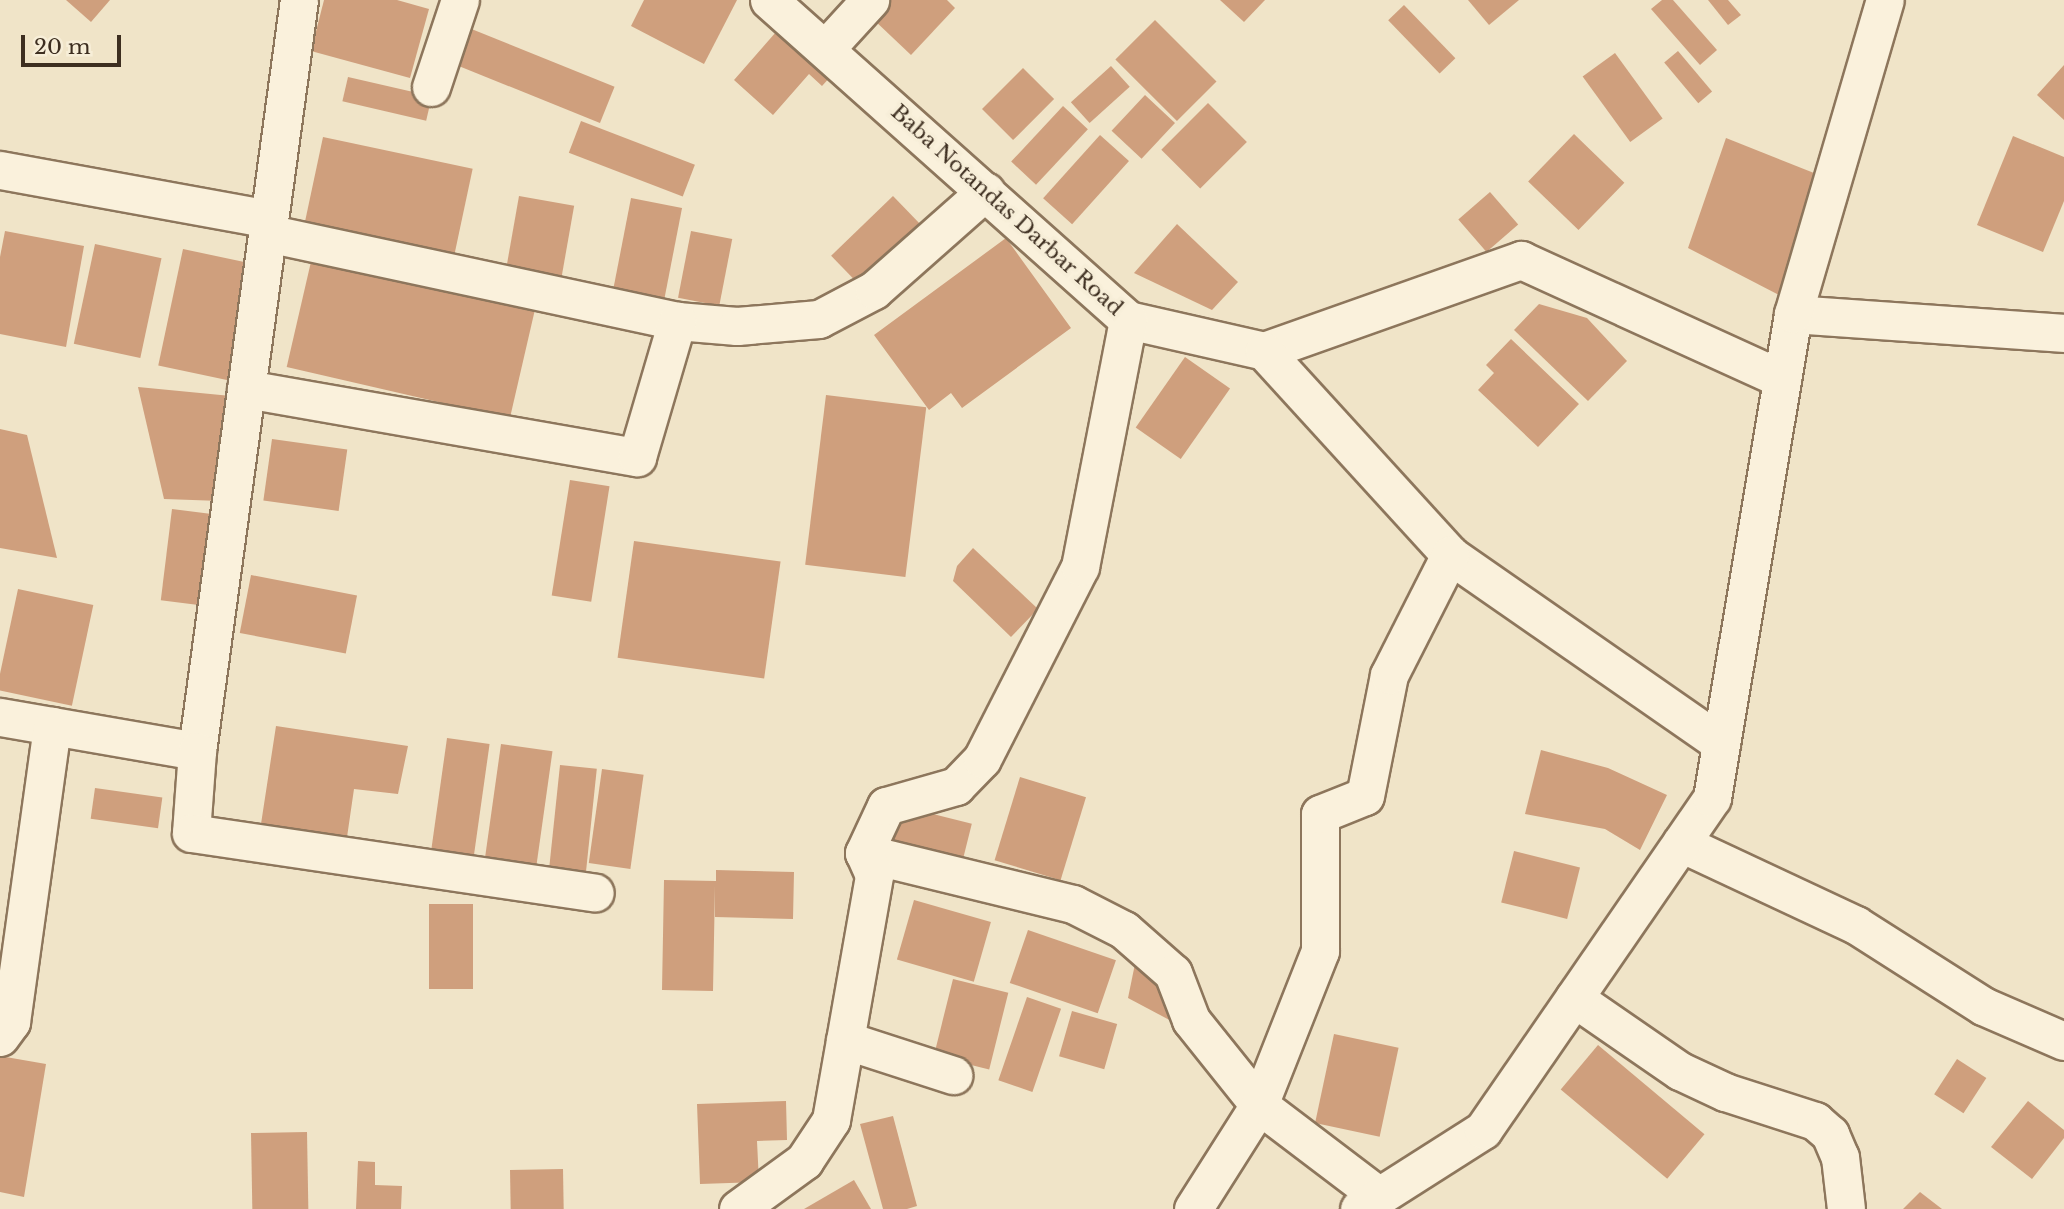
<!DOCTYPE html>
<html>
<head>
<meta charset="utf-8">
<style>
  body { margin:0 }
  #map { position:relative; width:2064px; height:1209px; overflow:hidden; background:#f0e4c8; font-family:"Libre Baskerville",serif }
  div>[style] { position:absolute }
  .building>* { inset:0; background:#cf9f7d; transform-origin:0 0 }
  .roads { filter:drop-shadow(2px 0 #8d765c) drop-shadow(-2px 0 #8d765c) drop-shadow(0 2px #8d765c) drop-shadow(0 -2px #8d765c) }
  .minor>* { height:37px; margin:-18.5px; padding:0 18.5px; transform-origin:18.5px; border-radius:18.5px; background:#faf1dc }
  span { translate:-50% -50%; white-space:nowrap; text-align:center; line-height:1.15; -webkit-text-stroke:7px #f7eed8; paint-order:stroke }
  .street-label { font-size:21px; color:#3d2e20 }
  .scale { position:absolute; left:21px; top:35px; width:100px; height:32px; box-sizing:border-box; border:4px solid #3d2e20; border-top:0; padding-left:9px; font-size:21px; line-height:24px; white-space:nowrap; color:#3d2e20; -webkit-text-stroke:5px #f7eed8; paint-order:stroke }
</style>
</head>
<body>
<div id="map">
  <div class="building">
    <div style="clip-path:polygon(66px 0,110px 0,91px 22px)"></div>
    <div style="clip-path:polygon(324px 0,397px 0,429px 9px,410px 78px,311px 51px)"></div>
    <div style="clip-path:polygon(644px 0,737px 0,704px 64px,631px 26px)"></div>
    <div style="clip-path:polygon(891px 0,947px 0,955px 8px,911px 55px,873px 19px)"></div>
    <div style="clip-path:polygon(1220px 0,1265px 0,1244px 22px)"></div>
    <div style="clip-path:polygon(1468px 0,1519px 0,1489px 25px)"></div>
    <div style="clip-path:polygon(1662px 0,1673px 0,1717px 50px,1700px 65px,1651px 9px)"></div>
    <div style="clip-path:polygon(1708px 0,1728px 0,1741px 15px,1728px 25px)"></div>
    <div style="left:1404px;top:5px;width:74px;height:22px;rotate:46deg"></div>
    <div style="left:1155px;top:20px;width:87px;height:56px;rotate:45deg"></div>
    <div style="clip-path:polygon(783px 24px,842px 64px,822px 86px,809px 74px,773px 115px,734px 80px)"></div>
    <div style="left:469px;top:28px;width:157px;height:39px;rotate:22deg"></div>
    <div style="left:1678px;top:51px;width:53px;height:18px;rotate:50deg"></div>
    <div style="left:1615px;top:53px;width:81px;height:40px;rotate:54deg"></div>
    <div style="clip-path:polygon(2064px 65px,2064px 120px,2037px 95px)"></div>
    <div style="left:1111px;top:66px;width:28px;height:54px;rotate:48deg"></div>
    <div style="left:1023px;top:68px;width:44px;height:58px;rotate:45deg"></div>
    <div style="left:348px;top:77px;width:86px;height:25px;rotate:13deg"></div>
    <div style="left:1145px;top:95px;width:41px;height:49px;rotate:43deg"></div>
    <div style="left:1208px;top:103px;width:55px;height:66px;rotate:45deg"></div>
    <div style="left:1063px;top:106px;width:34px;height:76px;rotate:43deg"></div>
    <div style="left:581px;top:121px;width:122px;height:34px;rotate:21deg"></div>
    <div style="left:1574px;top:134px;width:70px;height:66px;rotate:44deg"></div>
    <div style="left:1100px;top:135px;width:39px;height:85px;rotate:42deg"></div>
    <div style="clip-path:polygon(2013px 136px,2064px 157px,2064px 201px,2043px 252px,1977px 225px)"></div>
    <div style="left:323px;top:137px;width:153px;height:92px;rotate:12deg"></div>
    <div style="clip-path:polygon(1726px 138px,1819px 175px,1783px 297px,1688px 248px)"></div>
    <div style="left:1490px;top:192px;width:43px;height:42px;rotate:49deg"></div>
    <div style="left:519px;top:196px;width:56px;height:83px;rotate:10deg"></div>
    <div style="left:893px;top:196px;width:47px;height:86px;rotate:46deg"></div>
    <div style="left:631px;top:198px;width:52px;height:92px;rotate:11deg"></div>
    <div style="clip-path:polygon(1177px 224px,1238px 282px,1212px 310px,1134px 273px)"></div>
    <div style="clip-path:polygon(5px 231px,84px 246px,66px 347px,0 334px,0 257px)"></div>
    <div style="left:691px;top:231px;width:42px;height:68px;rotate:11deg"></div>
    <div style="clip-path:polygon(1006px 238px,1071px 328px,962px 408px,951px 393px,929px 410px,874px 335px)"></div>
    <div style="left:95px;top:244px;width:68px;height:102px;rotate:12deg"></div>
    <div style="left:183px;top:249px;width:75px;height:119px;rotate:12deg"></div>
    <div style="left:313px;top:253px;width:229px;height:117px;rotate:13deg"></div>
    <div style="clip-path:polygon(1539px 304px,1587px 318px,1627px 361px,1588px 401px,1514px 330px)"></div>
    <div style="clip-path:polygon(1511px 339px,1579px 404px,1538px 447px,1478px 390px,1494px 373px,1486px 365px)"></div>
    <div style="left:1185px;top:357px;width:55px;height:86px;rotate:35deg"></div>
    <div style="clip-path:polygon(138px 387px,231px 396px,221px 501px,164px 499px)"></div>
    <div style="left:826px;top:395px;width:101px;height:171px;rotate:7deg"></div>
    <div style="clip-path:polygon(0 429px,27px 435px,57px 558px,0 548px)"></div>
    <div style="left:272px;top:439px;width:76px;height:62px;rotate:8deg"></div>
    <div style="left:570px;top:480px;width:40px;height:117px;rotate:9deg"></div>
    <div style="left:172px;top:509px;width:38px;height:92px;rotate:7deg"></div>
    <div style="left:634px;top:541px;width:148px;height:118px;rotate:8deg"></div>
    <div style="clip-path:polygon(973px 548px,1038px 609px,1011px 637px,953px 581px,957px 566px)"></div>
    <div style="left:251px;top:575px;width:108px;height:59px;rotate:11deg"></div>
    <div style="left:18px;top:589px;width:77px;height:103px;rotate:12deg"></div>
    <div style="clip-path:polygon(276px 726px,408px 746px,398px 794px,354px 789px,345px 851px,259px 837px)"></div>
    <div style="left:447px;top:738px;width:43px;height:126px;rotate:8deg"></div>
    <div style="left:501px;top:744px;width:52px;height:130px;rotate:8deg"></div>
    <div style="clip-path:polygon(1541px 750px,1608px 768px,1667px 795px,1640px 850px,1605px 829px,1525px 814px)"></div>
    <div style="left:560px;top:765px;width:37px;height:105px;rotate:6deg"></div>
    <div style="left:602px;top:769px;width:42px;height:95px;rotate:8deg"></div>
    <div style="left:1020px;top:777px;width:69px;height:87px;rotate:17deg"></div>
    <div style="left:95px;top:788px;width:68px;height:31px;rotate:8deg"></div>
    <div style="left:901px;top:806px;width:73px;height:46px;rotate:14deg"></div>
    <div style="left:1514px;top:851px;width:68px;height:53px;rotate:14deg"></div>
    <div style="clip-path:polygon(716px 870px,794px 872px,793px 919px,715px 917px,715px 886px,713px 991px,662px 990px,664px 880px,716px 881px)"></div>
    <div style="left:914px;top:900px;width:80px;height:62px;rotate:16deg"></div>
    <div style="left:429px;top:904px;width:44px;height:85px"></div>
    <div style="left:1028px;top:930px;width:93px;height:56px;rotate:19deg"></div>
    <div style="clip-path:polygon(1136px 959px,1166px 969px,1177px 1024px,1128px 998px)"></div>
    <div style="left:953px;top:979px;width:57px;height:79px;rotate:14deg"></div>
    <div style="left:1027px;top:997px;width:36px;height:88px;rotate:19deg"></div>
    <div style="left:1072px;top:1011px;width:47px;height:47px;rotate:16deg"></div>
    <div style="left:1334px;top:1034px;width:66px;height:91px;rotate:12deg"></div>
    <div style="left:1598px;top:1045px;width:139px;height:58px;rotate:40deg"></div>
    <div style="clip-path:polygon(0 1056px,46px 1064px,24px 1197px,0 1192px)"></div>
    <div style="left:1957px;top:1059px;width:35px;height:42px;rotate:33deg"></div>
    <div style="clip-path:polygon(786px 1101px,787px 1140px,757px 1141px,759px 1182px,700px 1184px,697px 1104px)"></div>
    <div style="clip-path:polygon(2028px 1101px,2064px 1130px,2064px 1138px,2032px 1179px,1991px 1147px)"></div>
    <div style="clip-path:polygon(893px 1116px,917px 1206px,907px 1209px,883px 1209px,860px 1124px)"></div>
    <div style="left:307px;top:1132px;width:77px;height:56px;rotate:89deg"></div>
    <div style="clip-path:polygon(358px 1161px,375px 1162px,375px 1185px,402px 1186px,401px 1209px,356px 1209px)"></div>
    <div style="left:563px;top:1169px;width:40px;height:53px;rotate:89deg"></div>
    <div style="clip-path:polygon(854px 1180px,871px 1209px,804px 1209px)"></div>
    <div style="clip-path:polygon(1920px 1192px,1942px 1209px,1903px 1209px)"></div>
  </div>
  <div class="roads">
    <div class="minor">
      <div style="left:769px;top:0;width:481px;rotate:41.7deg"></div>
      <div style="left:1128px;top:320px;width:139px;rotate:12.8deg"></div>
      <div style="left:1264px;top:351px;width:273px;rotate:-19.5deg"></div>
      <div style="left:1521px;top:260px;width:287px;rotate:24.5deg"></div>
      <div style="left:827px;top:47px;width:64px;rotate:-47.5deg"></div>
      <div style="left:431px;top:87px;width:92px;rotate:-71.6deg"></div>
      <div style="left:0;top:170px;width:273px;rotate:10.3deg"></div>
      <div style="left:267px;top:233px;width:419px;rotate:12.1deg"></div>
      <div style="left:677px;top:321px;width:60px;rotate:4.8deg"></div>
      <div style="left:737px;top:326px;width:82px;rotate:-4.9deg"></div>
      <div style="left:819px;top:319px;width:62px;rotate:-27.8deg"></div>
      <div style="left:874px;top:290px;width:149px;rotate:-41.5deg"></div>
      <div style="left:1793px;top:314px;width:272px;rotate:4deg"></div>
      <div style="left:1264px;top:351px;width:276px;rotate:47.6deg"></div>
      <div style="left:1450px;top:555px;width:330px;rotate:34.8deg"></div>
      <div style="left:246px;top:389px;width:397px;rotate:9.9deg"></div>
      <div style="left:637px;top:457px;width:142px;rotate:-73.6deg"></div>
      <div style="left:0;top:717px;width:200px;rotate:9.8deg"></div>
      <div style="left:197px;top:751px;width:758px;rotate:-82.27deg"></div>
      <div style="left:197px;top:751px;width:82px;rotate:94.2deg"></div>
      <div style="left:191px;top:833px;width:408px;rotate:8.4deg"></div>
      <div style="left:1681px;top:843px;width:193px;rotate:25.1deg"></div>
      <div style="left:1856px;top:925px;width:151px;rotate:32.5deg"></div>
      <div style="left:1983px;top:1006px;width:88px;rotate:23.4deg"></div>
      <div style="left:864px;top:853px;width:215px;rotate:13.7deg"></div>
      <div style="left:1073px;top:904px;width:57px;rotate:27deg"></div>
      <div style="left:1124px;top:930px;width:65px;rotate:41.3deg"></div>
      <div style="left:1173px;top:973px;width:50px;rotate:69deg"></div>
      <div style="left:1191px;top:1020px;width:109px;rotate:51.3deg"></div>
      <div style="left:1259px;top:1105px;width:151px;rotate:37.2deg"></div>
      <div style="left:1574px;top:998px;width:129px;rotate:34.6deg"></div>
      <div style="left:1680px;top:1071px;width:50px;rotate:25deg"></div>
      <div style="left:1725px;top:1092px;width:95px;rotate:17.9deg"></div>
      <div style="left:1815px;top:1121px;width:20px;rotate:41deg"></div>
      <div style="left:1830px;top:1134px;width:25px;rotate:67deg"></div>
      <div style="left:1840px;top:1157px;width:52px;rotate:83.4deg"></div>
      <div style="left:0;top:1037px;width:19px;rotate:-54deg"></div>
      <div style="left:11px;top:1022px;width:299px;rotate:-82.1deg"></div>
      <div style="left:845px;top:1040px;width:114px;rotate:18deg"></div>
      <div style="left:738px;top:1209px;width:82px;rotate:-36deg"></div>
      <div style="left:804px;top:1161px;width:49px;rotate:-56.6deg"></div>
      <div style="left:831px;top:1120px;width:249px;rotate:-80deg"></div>
      <div style="left:874px;top:875px;width:24px;rotate:-114deg"></div>
      <div style="left:864px;top:853px;width:52px;rotate:-64.9deg"></div>
      <div style="left:886px;top:806px;width:73px;rotate:-15.9deg"></div>
      <div style="left:956px;top:786px;width:37px;rotate:-46deg"></div>
      <div style="left:982px;top:759px;width:216px;rotate:-63deg"></div>
      <div style="left:1080px;top:567px;width:252px;rotate:-79deg"></div>
      <div style="left:1193px;top:1209px;width:123px;rotate:-57.6deg"></div>
      <div style="left:1259px;top:1105px;width:166px;rotate:-68.4deg"></div>
      <div style="left:1320px;top:951px;width:137px;rotate:-90deg"></div>
      <div style="left:1320px;top:814px;width:48px;rotate:-21.8deg"></div>
      <div style="left:1365px;top:796px;width:123px;rotate:-78.8deg"></div>
      <div style="left:1389px;top:675px;width:135px;rotate:-63.1deg"></div>
      <div style="left:1359px;top:1209px;width:147px;rotate:-32.5deg"></div>
      <div style="left:1483px;top:1130px;width:403px;rotate:-55.4deg"></div>
      <div style="left:1712px;top:798px;width:491px;rotate:-80.5deg"></div>
      <div style="left:1793px;top:314px;width:327px;rotate:-73.7deg"></div>
    </div>
  </div>
  <div class="street-label">
    <span style="left:1007px;top:210px;rotate:42deg">Baba Notandas Darbar Road</span>
  </div>
  <div class="scale">20 m</div>
</div>
</body>
</html>
